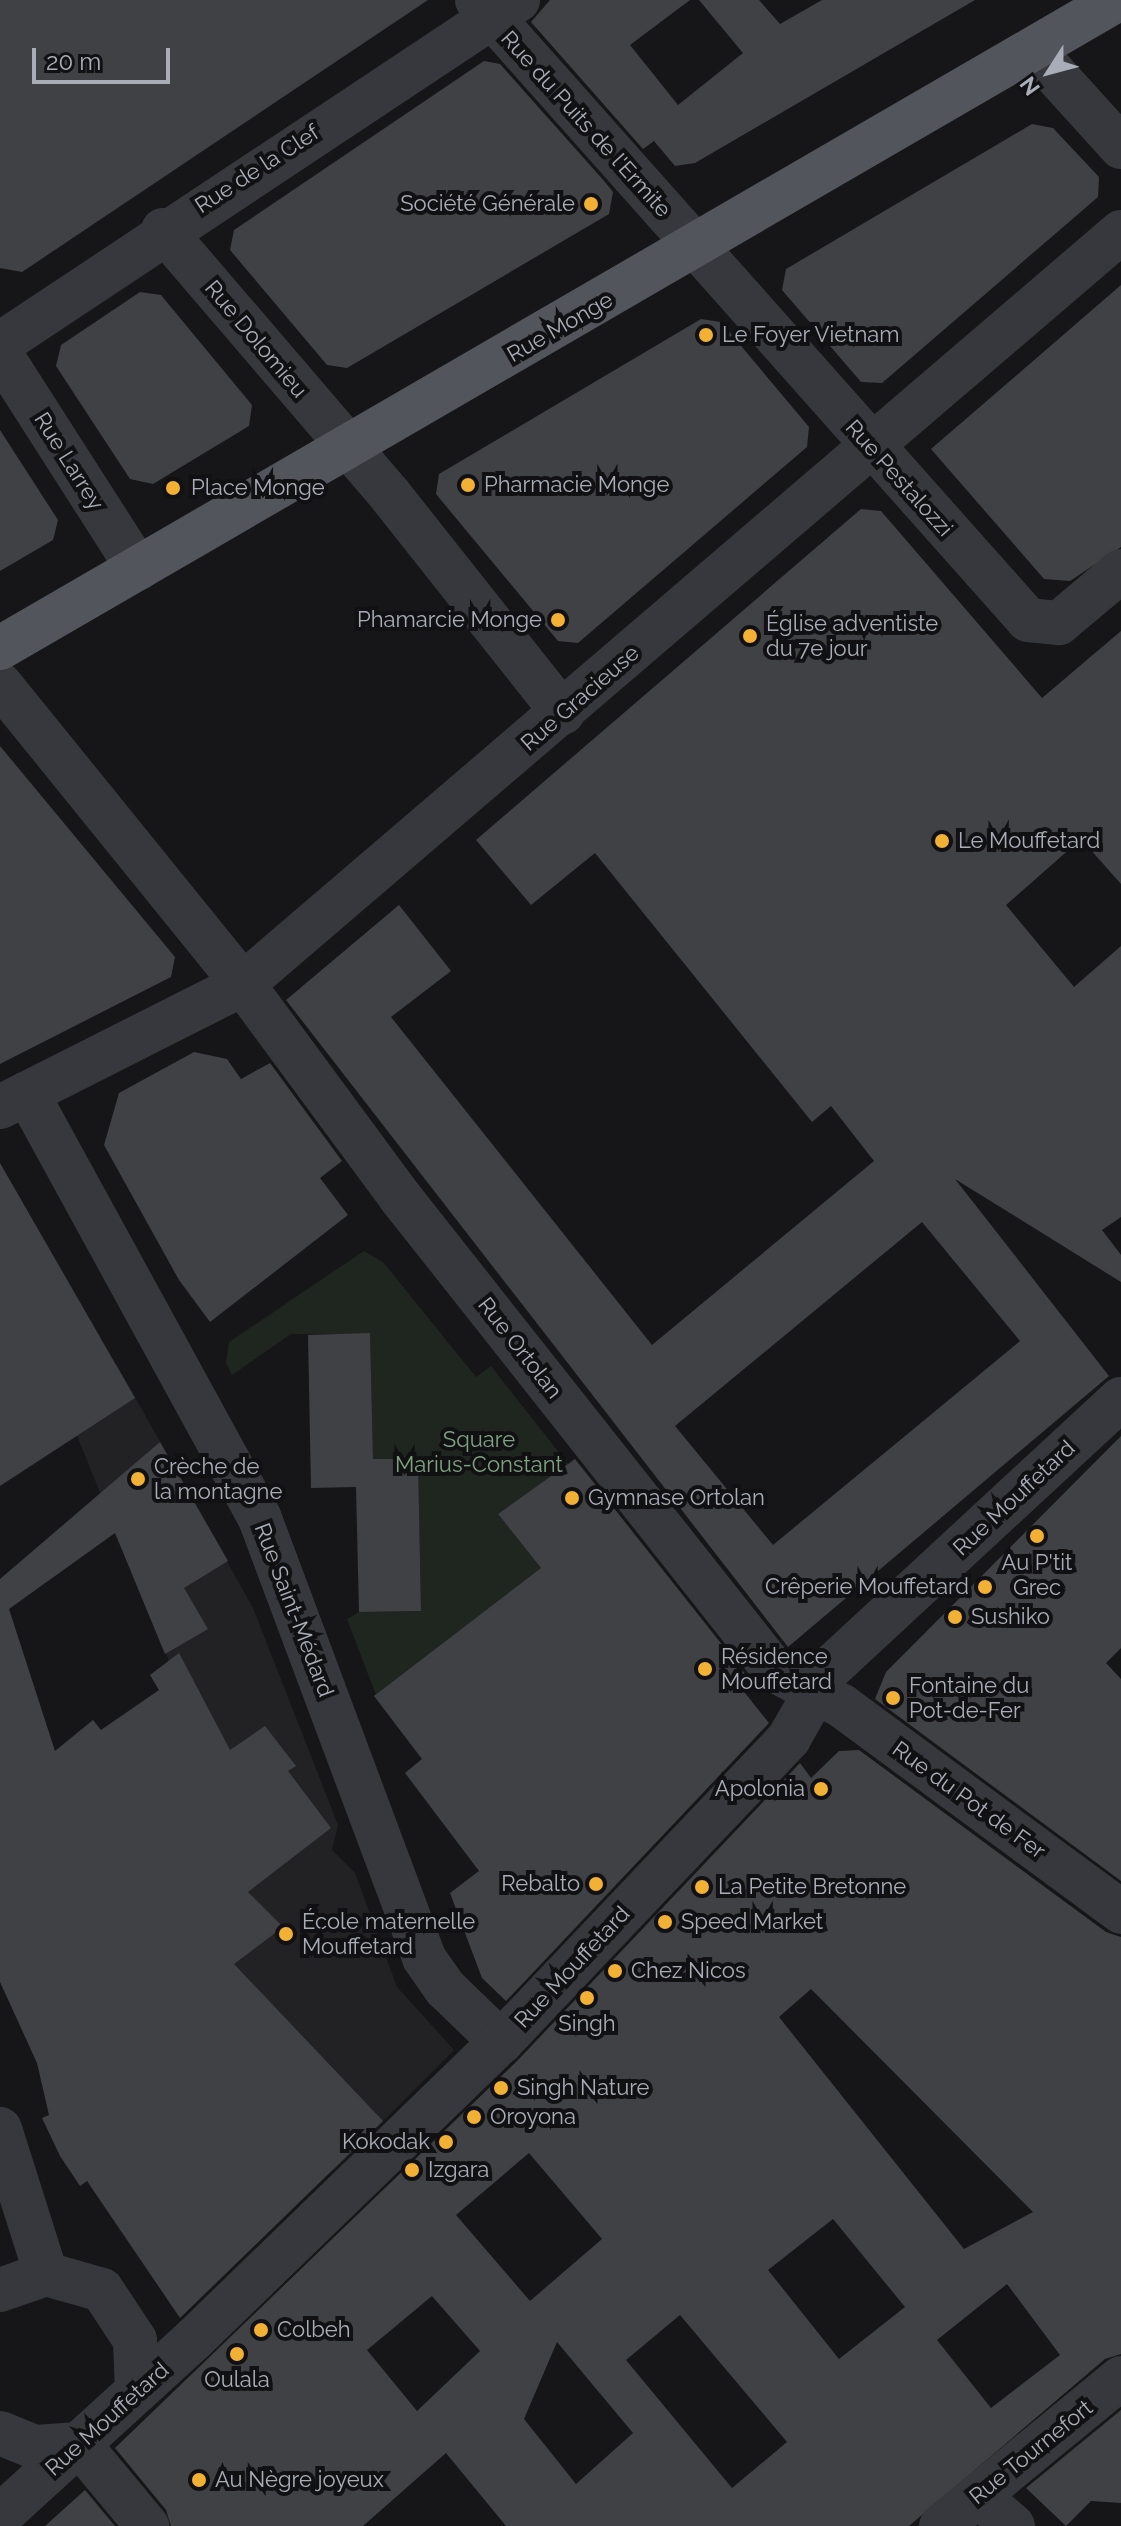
<!DOCTYPE html>
<html>
<head>
<meta charset="utf-8">
<style>
  body { margin:0 }
  #map { position:relative; width:1121px; height:2526px; overflow:hidden; background:#161618; font-family:Raleway,sans-serif }
  div>[style] { position:absolute }
  .built>* { inset:0; background:#222225 }
  .green>* { inset:0; background:#1e261f }
  .building>* { inset:0; background:#404145 }
  .minor>* { height:44px; margin:-22px; padding:0 22px; transform-origin:22px; border-radius:22px; background:#37383d }
  .major>* { height:44px; margin:-22px; padding:0 22px; transform-origin:22px; border-radius:22px; background:#53555c }
  .dots>* { width:22px; height:22px; translate:-50% -50%; box-sizing:border-box; border:4px solid #111113; border-radius:50% }
  span { translate:-50% -50%; white-space:nowrap; text-align:center; line-height:1.15; -webkit-text-stroke:8px #111113; paint-order:stroke }
  .street-label { font-size:22px; color:#a8adb8 }
  .poi-label { font-size:22px; color:#a8adb8 }
  .right { translate:-100% -50%; text-align:right }
  .left { translate:0 -50%; text-align:left }
  .park-label { font-size:22px; color:#7fa381 }
  .north { position:absolute; left:1009px; top:32px; width:80px; height:80px; -webkit-text-stroke:6px #111113; paint-order:stroke; rotate:234deg; font-size:22px; font-weight:700; line-height:32px; text-align:center; color:#a8adb8 }
  .north::after { content:''; display:block; margin:auto; width:28px; height:36px; background:#a8adb8; clip-path:polygon(50% 0,100% 100%,50% 72%,0 100%) }
  .scale { position:absolute; left:32px; top:48px; width:138px; height:36px; box-sizing:border-box; border:4px solid #a8adb8; border-top:0; padding-left:10px; font-size:24px; line-height:28px; white-space:nowrap; color:#a8adb8; -webkit-text-stroke:6px #111113; paint-order:stroke }
</style>
</head>
<body>
<div id="map">
  <div class="built">
    <div style="clip-path:polygon(117px 1365px,253px 1608px,338px 1825px,332px 1850px,355px 1873px,397px 1987px,454px 2050px,333px 2171px,146px 1974px,199px 1734px,61px 1397px)"></div>
  </div>
  <div class="green">
    <div style="clip-path:polygon(364px 1251px,383px 1262px,476px 1377px,491px 1366px,568px 1464px,498px 1514px,541px 1568px,376px 1695px,347px 1619px,359px 1612px,421px 1611px,418px 1460px,373px 1459px,370px 1334px,291px 1334px,232px 1375px,226px 1363px,229px 1342px)"></div>
  </div>
  <div class="building">
    <div style="clip-path:polygon(0 0,428px 0,22px 272px,0 268px)"></div>
    <div style="clip-path:polygon(550px 0,690px 0,630px 45px,678px 105px,743px 53px,699px 0,759px 0,780px 24px,822px 0,975px 0,695px 163px,675px 166px,654px 141px,643px 149px,531px 22px)"></div>
    <div style="clip-path:polygon(484px 61px,500px 64px,605px 182px,613px 192px,609px 214px,347px 368px,327px 365px,230px 250px,234px 230px)"></div>
    <div style="clip-path:polygon(1032px 124px,1053px 128px,1099px 177px,1098px 197px,882px 383px,861px 382px,782px 290px,786px 269px)"></div>
    <div style="clip-path:polygon(1121px 285px,1121px 547px,1070px 581px,1044px 579px,931px 449px)"></div>
    <div style="clip-path:polygon(140px 292px,161px 295px,252px 405px,249px 426px,153px 484px,130px 479px,56px 366px,61px 345px)"></div>
    <div style="clip-path:polygon(701px 319px,721px 322px,809px 427px,807px 447px,578px 643px,558px 641px,436px 494px,439px 474px)"></div>
    <div style="clip-path:polygon(0 430px,58px 520px,53px 540px,0 571px)"></div>
    <div style="clip-path:polygon(evenodd,861px 509px,881px 511px,1042px 698px,1121px 631px,1121px 884px,1081px 839px,1006px 905px,1074px 987px,1121px 946px,1121px 1217px,1102px 1230px,1121px 1255px,1121px 1282px,955px 1179px,1109px 1376px,788px 1647px,286px 1000px,399px 905px,451px 971px,391px 1017px,652px 1345px,874px 1161px,831px 1106px,812px 1122px,595px 853px,531px 905px,476px 840px,861px 509px,922px 1222px,1020px 1341px,773px 1545px,675px 1426px,922px 1222px)"></div>
    <div style="clip-path:polygon(0 746px,175px 957px,171px 977px,0 1064px)"></div>
    <div style="clip-path:polygon(194px 1052px,227px 1059px,241px 1079px,270px 1063px,342px 1161px,320px 1178px,348px 1215px,210px 1322px,179px 1280px,104px 1145px,119px 1093px)"></div>
    <div style="clip-path:polygon(0 1163px,135px 1398px,0 1486px)"></div>
    <div style="clip-path:polygon(370px 1333px,373px 1459px,418px 1459px,421px 1611px,359px 1612px,356px 1487px,311px 1488px,308px 1335px)"></div>
    <div style="clip-path:polygon(1121px 1436px,1121px 1648px,1106px 1663px,1121px 1679px,1121px 1881px,875px 1699px,886px 1672px)"></div>
    <div style="clip-path:polygon(160px 1442px,228px 1561px,184px 1588px,208px 1629px,165px 1654px,115px 1533px,9px 1609px,55px 1751px,93px 1720px,101px 1730px,159px 1690px,150px 1675px,179px 1653px,230px 1750px,265px 1726px,296px 1766px,288px 1771px,331px 1828px,248px 1892px,283px 1927px,234px 1964px,383px 2121px,180px 2318px,87px 2181px,80px 2186px,60px 2156px,42px 2118px,49px 2115px,37px 2063px,0 1982px,0 1579px)"></div>
    <div style="clip-path:polygon(575px 1459px,750px 1680px,741px 1688px,769px 1723px,506px 2001px,482px 1978px,450px 1893px,479px 1871px,405px 1773px,422px 1759px,374px 1696px,541px 1568px,498px 1514px)"></div>
    <div style="clip-path:polygon(evenodd,859px 1750px,1106px 1932px,1121px 1937px,1121px 2354px,1105px 2359px,909px 2526px,506px 2526px,446px 2453px,363px 2526px,171px 2526px,166px 2510px,115px 2448px,518px 2060px,800px 1763px,811px 1778px,839px 1751px,859px 1750px,811px 1989px,1033px 2212px,964px 2249px,779px 2017px,811px 1989px,859px 1750px,529px 2153px,602px 2239px,530px 2301px,456px 2215px,529px 2153px,859px 1750px,833px 2219px,905px 2307px,839px 2359px,768px 2270px,833px 2219px,859px 1750px,1007px 2284px,1060px 2355px,991px 2408px,937px 2340px,1007px 2284px,859px 1750px,432px 2296px,480px 2351px,417px 2411px,367px 2350px,432px 2296px,859px 1750px,680px 2315px,787px 2442px,732px 2488px,626px 2360px,680px 2315px,859px 1750px,557px 2342px,633px 2433px,576px 2484px,524px 2419px,557px 2342px)"></div>
    <div style="clip-path:polygon(1121px 2410px,1121px 2503px,1091px 2501px,1066px 2526px,1026px 2488px)"></div>
    <div style="clip-path:polygon(85px 2490px,115px 2526px,45px 2526px)"></div>
  </div>
  <div class="minor">
    <div style="left:477px;top:0;width:829px;rotate:48.37deg"></div>
    <div style="left:1028px;top:620px;width:31px;rotate:6deg"></div>
    <div style="left:1059px;top:623px;width:81px;rotate:-40deg"></div>
    <div style="left:1033px;top:50px;width:131px;rotate:47.8deg"></div>
    <div style="left:163px;top:230px;width:349px;rotate:49.4deg"></div>
    <div style="left:390px;top:495px;width:278px;rotate:51.6deg"></div>
    <div style="left:0;top:344px;width:622px;rotate:-33.59deg"></div>
    <div style="left:0;top:353px;width:256px;rotate:57.4deg"></div>
    <div style="left:0;top:684px;width:386px;rotate:51deg"></div>
    <div style="left:243px;top:984px;width:265px;rotate:53.6deg"></div>
    <div style="left:400px;top:1197px;width:603px;rotate:51.67deg"></div>
    <div style="left:774px;top:1670px;width:77px;rotate:27.9deg"></div>
    <div style="left:842px;top:1706px;width:347px;rotate:36.4deg"></div>
    <div style="left:27px;top:1093px;width:482px;rotate:61.3deg"></div>
    <div style="left:259px;top:1516px;width:472px;rotate:69.5deg"></div>
    <div style="left:424px;top:1958px;width:37px;rotate:55deg"></div>
    <div style="left:445px;top:1988px;width:78px;rotate:44deg"></div>
    <div style="left:0;top:1107px;width:272px;rotate:-26.8deg"></div>
    <div style="left:243px;top:984px;width:1156px;rotate:-40.58deg"></div>
    <div style="left:0;top:2129px;width:152px;rotate:72.4deg"></div>
    <div style="left:0;top:2290px;width:49px;rotate:-19.2deg"></div>
    <div style="left:46px;top:2274px;width:58px;rotate:15.9deg"></div>
    <div style="left:102px;top:2290px;width:60px;rotate:56.6deg"></div>
    <div style="left:135px;top:2340px;width:51px;rotate:87.8deg"></div>
    <div style="left:0;top:2433px;width:38px;rotate:22deg"></div>
    <div style="left:35px;top:2447px;width:44px;rotate:-3.9deg"></div>
    <div style="left:79px;top:2444px;width:107px;rotate:50.3deg"></div>
    <div style="left:978px;top:2496px;width:46px;rotate:40.6deg"></div>
    <div style="left:0;top:2516px;width:263px;rotate:-42.4deg"></div>
    <div style="left:194px;top:2339px;width:427px;rotate:-44.1deg"></div>
    <div style="left:501px;top:2042px;width:419px;rotate:-46.5deg"></div>
    <div style="left:789px;top:1738px;width:78px;rotate:-60.2deg"></div>
    <div style="left:828px;top:1670px;width:399px;rotate:-42.8deg"></div>
    <div style="left:941px;top:2526px;width:233px;rotate:-39.4deg"></div>
  </div>
  <div class="major">
    <div style="left:0;top:648px;width:1291px;rotate:-30.12deg"></div>
  </div>
  <div class="dots">
    <div style="left:591px;top:204px;background:#f2b134"></div>
    <div style="left:706px;top:335px;background:#f2b134"></div>
    <div style="left:468px;top:485px;background:#f2b134"></div>
    <div style="left:173px;top:488px;background:#f2b134"></div>
    <div style="left:558px;top:620px;background:#f2b134"></div>
    <div style="left:750px;top:636px;background:#f2b134"></div>
    <div style="left:942px;top:841px;background:#f2b134"></div>
    <div style="left:138px;top:1479px;background:#f2b134"></div>
    <div style="left:572px;top:1498px;background:#f2b134"></div>
    <div style="left:1037px;top:1536px;background:#f2b134"></div>
    <div style="left:985px;top:1587px;background:#f2b134"></div>
    <div style="left:955px;top:1617px;background:#f2b134"></div>
    <div style="left:705px;top:1669px;background:#f2b134"></div>
    <div style="left:893px;top:1698px;background:#f2b134"></div>
    <div style="left:821px;top:1789px;background:#f2b134"></div>
    <div style="left:596px;top:1884px;background:#f2b134"></div>
    <div style="left:702px;top:1887px;background:#f2b134"></div>
    <div style="left:665px;top:1922px;background:#f2b134"></div>
    <div style="left:286px;top:1934px;background:#f2b134"></div>
    <div style="left:615px;top:1971px;background:#f2b134"></div>
    <div style="left:587px;top:1998px;background:#f2b134"></div>
    <div style="left:501px;top:2088px;background:#f2b134"></div>
    <div style="left:474px;top:2117px;background:#f2b134"></div>
    <div style="left:446px;top:2142px;background:#f2b134"></div>
    <div style="left:412px;top:2170px;background:#f2b134"></div>
    <div style="left:261px;top:2330px;background:#f2b134"></div>
    <div style="left:237px;top:2354px;background:#f2b134"></div>
    <div style="left:199px;top:2480px;background:#f2b134"></div>
  </div>
  <div class="street-label">
    <span style="left:586px;top:124px;rotate:48deg">Rue du Puits de l'Ermite</span>
    <span style="left:257px;top:169px;rotate:-33deg">Rue de la Clef</span>
    <span style="left:560px;top:327px;rotate:-30deg">Rue Monge</span>
    <span style="left:256px;top:339px;rotate:50deg">Rue Dolomieu</span>
    <span style="left:69px;top:461px;rotate:58deg">Rue Larrey</span>
    <span style="left:899px;top:478px;rotate:48deg">Rue Pestalozzi</span>
    <span style="left:580px;top:698px;rotate:-41deg">Rue Gracieuse</span>
    <span style="left:520px;top:1348px;rotate:52deg">Rue Ortolan</span>
    <span style="left:1014px;top:1498px;rotate:-43deg">Rue Mouffetard</span>
    <span style="left:294px;top:1610px;rotate:69deg">Rue Saint-Médard</span>
    <span style="left:969px;top:1800px;rotate:36deg">Rue du Pot de Fer</span>
    <span style="left:572px;top:1967px;rotate:-47deg">Rue Mouffetard</span>
    <span style="left:107px;top:2419px;rotate:-42deg">Rue Mouffetard</span>
    <span style="left:1031px;top:2452px;rotate:-39deg">Rue Tournefort</span>
  </div>
  <div class="poi-label">
    <span class="right" style="left:575px;top:204px">Société Générale</span>
    <span class="left" style="left:722px;top:335px">Le Foyer Vietnam</span>
    <span class="left" style="left:484px;top:485px">Pharmacie Monge</span>
    <span class="left" style="left:191px;top:488px">Place Monge</span>
    <span class="right" style="left:542px;top:620px">Phamarcie Monge</span>
    <span class="left" style="left:766px;top:636px">Église adventiste<br>du 7e jour</span>
    <span class="left" style="left:958px;top:841px">Le Mouffetard</span>
    <span class="left" style="left:154px;top:1479px">Crèche de<br>la montagne</span>
    <span class="left" style="left:588px;top:1498px">Gymnase Ortolan</span>
    <span style="left:1037px;top:1575px">Au P'tit<br>Grec</span>
    <span class="right" style="left:969px;top:1587px">Crêperie Mouffetard</span>
    <span class="left" style="left:971px;top:1617px">Sushiko</span>
    <span class="left" style="left:721px;top:1669px">Résidence<br>Mouffetard</span>
    <span class="left" style="left:909px;top:1698px">Fontaine du<br>Pot-de-Fer</span>
    <span class="right" style="left:805px;top:1789px">Apolonia</span>
    <span class="right" style="left:580px;top:1884px">Rebalto</span>
    <span class="left" style="left:718px;top:1887px">La Petite Bretonne</span>
    <span class="left" style="left:302px;top:1934px">École maternelle<br>Mouffetard</span>
    <span class="left" style="left:681px;top:1922px">Speed Market</span>
    <span class="left" style="left:631px;top:1971px">Chez Nicos</span>
    <span style="left:587px;top:2024px">Singh</span>
    <span class="left" style="left:517px;top:2088px">Singh Nature</span>
    <span class="left" style="left:490px;top:2117px">Oroyona</span>
    <span class="right" style="left:430px;top:2142px">Kokodak</span>
    <span class="left" style="left:428px;top:2170px">Izgara</span>
    <span class="left" style="left:277px;top:2330px">Colbeh</span>
    <span style="left:237px;top:2380px">Oulala</span>
    <span class="left" style="left:215px;top:2480px">Au Nègre joyeux</span>
  </div>
  <div class="park-label">
    <span style="left:479px;top:1452px">Square<br>Marius-Constant</span>
  </div>
  <div class="north">N</div>
  <div class="scale">20 m</div>
</div>
</body>
</html>
